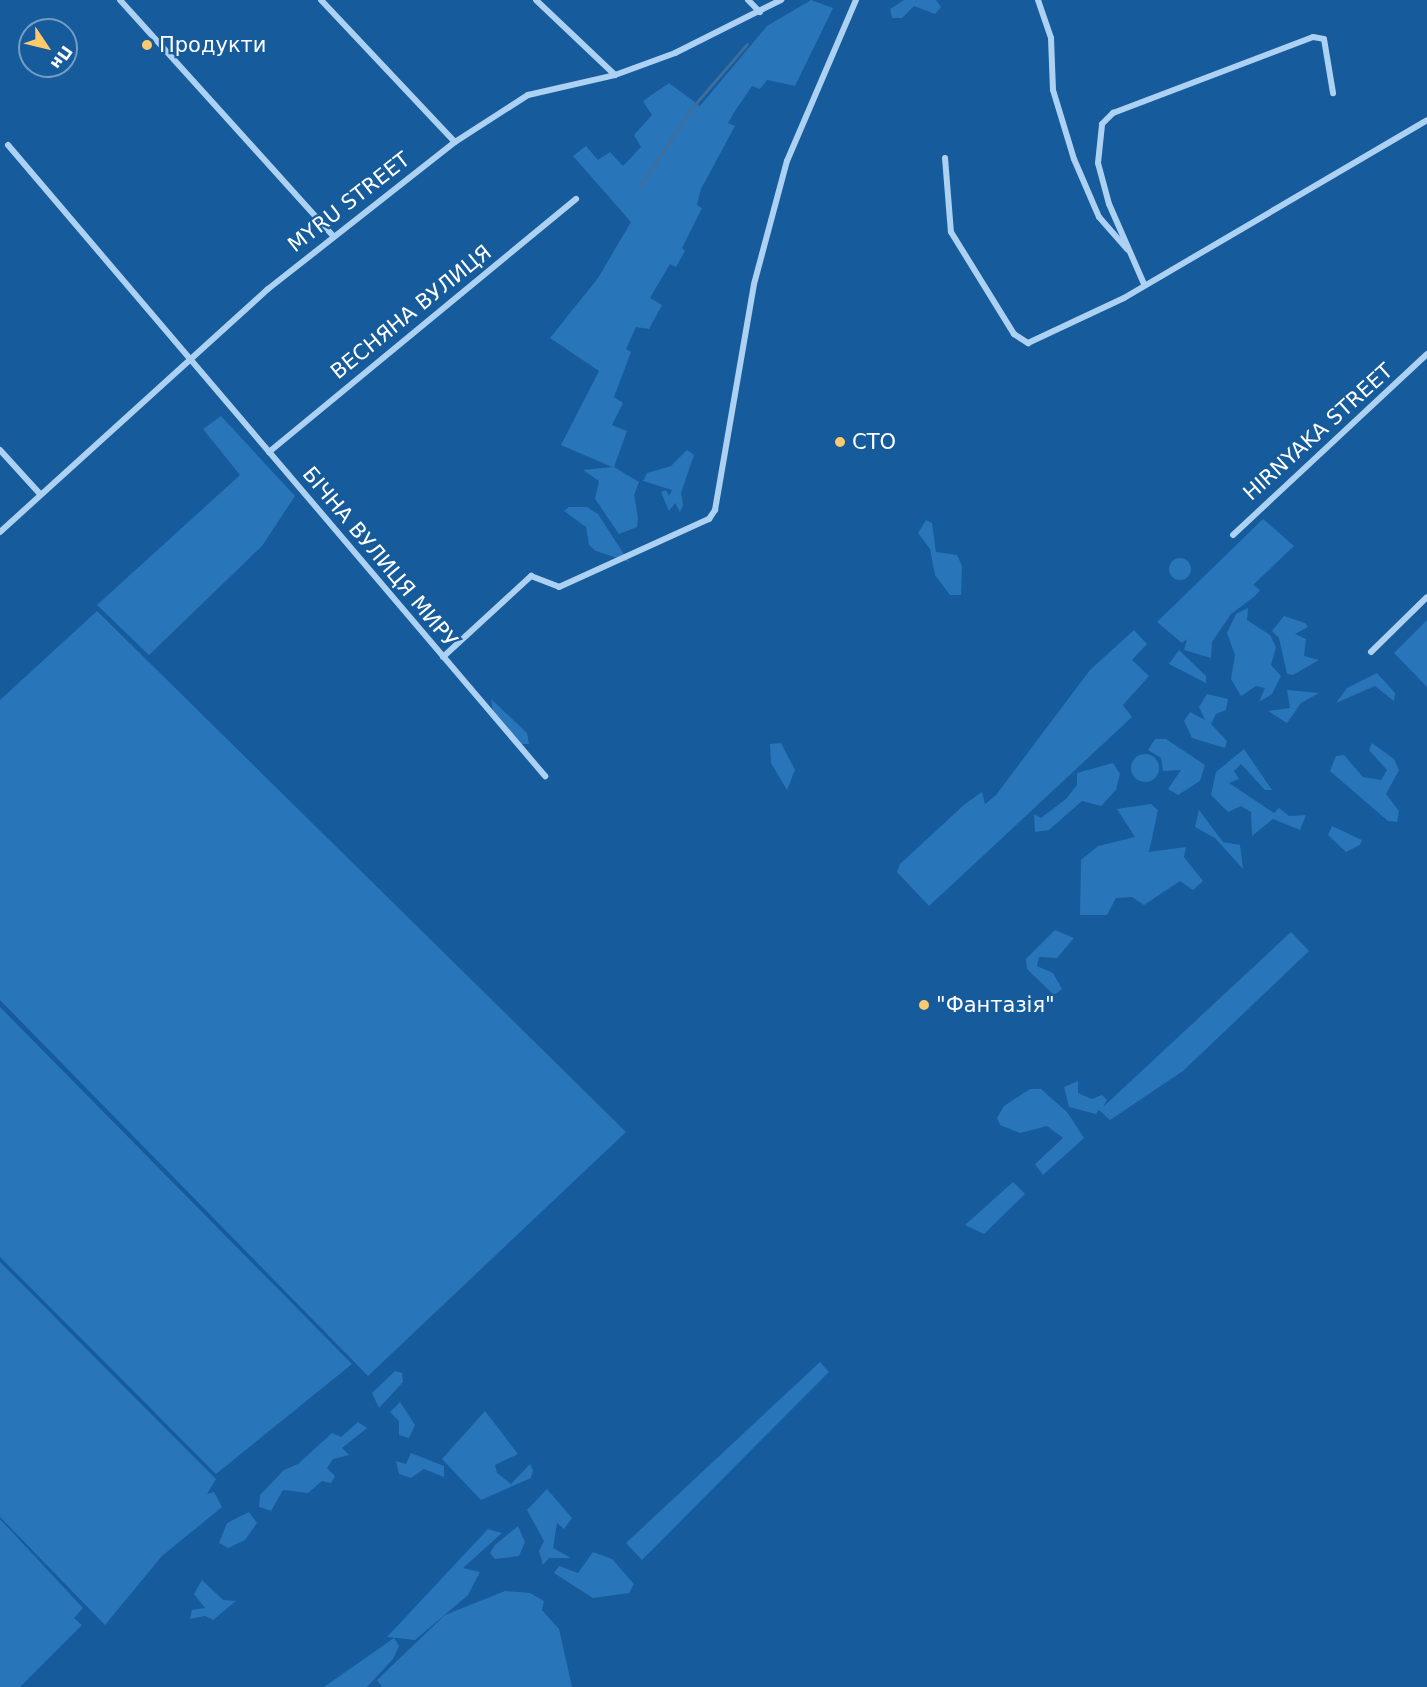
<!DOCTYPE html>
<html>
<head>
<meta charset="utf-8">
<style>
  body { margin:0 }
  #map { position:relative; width:1427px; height:1687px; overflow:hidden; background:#165b9b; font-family:"DejaVu Sans",sans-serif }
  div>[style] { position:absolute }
  .green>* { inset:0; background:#2975b9 }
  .round { border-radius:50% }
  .stream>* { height:3px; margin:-1.5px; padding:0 1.5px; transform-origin:1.5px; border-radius:1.5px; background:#3e6e9c }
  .street>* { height:6px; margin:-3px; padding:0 3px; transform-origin:3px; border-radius:3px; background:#acd1f2 }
  .dots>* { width:16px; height:16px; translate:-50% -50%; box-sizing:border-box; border:3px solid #165b9b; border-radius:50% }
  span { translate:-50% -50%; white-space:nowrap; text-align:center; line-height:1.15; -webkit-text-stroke:4.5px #165b9b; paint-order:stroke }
  .poi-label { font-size:21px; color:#fff }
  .left { translate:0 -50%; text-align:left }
  .street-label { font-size:21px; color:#fff }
  .north { position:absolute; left:18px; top:18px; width:60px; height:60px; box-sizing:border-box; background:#165b9b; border:2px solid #739dc3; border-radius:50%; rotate:125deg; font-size:16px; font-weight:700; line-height:24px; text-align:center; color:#fff }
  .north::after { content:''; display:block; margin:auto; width:21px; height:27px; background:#ffc96d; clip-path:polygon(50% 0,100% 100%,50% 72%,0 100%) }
</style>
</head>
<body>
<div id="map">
  <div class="green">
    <div style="clip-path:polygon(811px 0,833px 8px,795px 86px,767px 80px,760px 89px,752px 86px,735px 111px,728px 123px,735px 126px,701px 189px,697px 205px,702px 208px,682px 248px,685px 251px,676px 267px,670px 264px,650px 298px,662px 305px,649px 329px,636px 327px,626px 349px,631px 352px,614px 397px,623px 403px,612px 425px,627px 431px,614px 467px,639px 482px,634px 495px,638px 518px,637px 527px,619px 534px,595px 499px,599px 481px,583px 470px,612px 467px,561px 445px,599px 371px,550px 338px,598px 278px,631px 222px,573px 156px,586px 146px,598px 160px,610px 152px,623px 166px,641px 147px,634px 135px,652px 115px,643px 101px,669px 83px,700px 106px,767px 26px)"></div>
    <div style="clip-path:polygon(904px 0,936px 0,941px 7px,935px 14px,914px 6px,902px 18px,892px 18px,890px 9px)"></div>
    <div style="clip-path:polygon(221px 416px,295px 496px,262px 546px,149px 655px,97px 605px,240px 475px,203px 429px)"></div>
    <div style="clip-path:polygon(687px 450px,694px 455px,681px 493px,683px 505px,680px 512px,675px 503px,669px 511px,661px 492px,666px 490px,669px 496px,672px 490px,643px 481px,647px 473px,671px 466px)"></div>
    <div style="clip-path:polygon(569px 507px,587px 507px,598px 514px,629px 562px,596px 551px,589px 545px,586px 527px,564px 511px)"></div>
    <div style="clip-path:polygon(1263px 519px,1294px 546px,1253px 585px,1260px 590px,1255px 596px,1231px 614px,1212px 642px,1211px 658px,1184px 650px,1187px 639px,1182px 643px,1157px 622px)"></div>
    <div style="clip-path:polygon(926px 520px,932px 523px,936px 552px,957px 555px,962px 566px,961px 595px,950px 595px,935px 575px,930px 549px,918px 533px)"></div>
    <div class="round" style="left:1169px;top:558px;width:22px;height:22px"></div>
    <div style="clip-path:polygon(1248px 608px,1247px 620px,1270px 635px,1276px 647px,1271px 665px,1281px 676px,1272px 694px,1259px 702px,1265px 688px,1256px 686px,1241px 696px,1231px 679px,1235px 655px,1227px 633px,1236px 614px)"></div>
    <div style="clip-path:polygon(97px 611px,626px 1132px,368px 1376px,0 1000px,0 700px)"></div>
    <div style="clip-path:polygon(1284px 616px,1305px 623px,1308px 627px,1295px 634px,1306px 639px,1304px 656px,1319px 660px,1293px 675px,1287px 674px,1279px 638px,1272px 631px)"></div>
    <div style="clip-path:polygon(1427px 620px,1427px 687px,1394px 653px)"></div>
    <div style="clip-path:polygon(1134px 630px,1147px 644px,1132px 660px,1149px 676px,1123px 705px,1132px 717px,929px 906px,897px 872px,900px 864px,965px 804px,982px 792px,985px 804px,996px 795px,1090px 670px)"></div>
    <div style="clip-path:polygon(1179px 650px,1206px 676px,1206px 683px,1169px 664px)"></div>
    <div style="clip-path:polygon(1377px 673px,1395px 693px,1394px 701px,1375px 686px,1336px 703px,1347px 688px)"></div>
    <div style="clip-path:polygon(1287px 690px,1319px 693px,1301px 703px,1287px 723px,1268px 711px,1290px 708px)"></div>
    <div style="clip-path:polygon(1207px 694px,1228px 699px,1226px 710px,1216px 714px,1211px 724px,1227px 741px,1225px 748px,1192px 738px,1184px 721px,1190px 712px,1205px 720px,1199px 707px)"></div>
    <div style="clip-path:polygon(491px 699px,527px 733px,529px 744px,520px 744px,493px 711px)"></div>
    <div style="clip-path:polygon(1155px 739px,1166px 739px,1205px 765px,1200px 781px,1178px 795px,1168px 789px,1181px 770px,1163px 771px,1161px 758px,1148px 750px)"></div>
    <div style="clip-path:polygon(781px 743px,795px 770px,787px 790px,771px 763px,770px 744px)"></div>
    <div style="clip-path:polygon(1372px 743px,1394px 759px,1399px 770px,1386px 794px,1399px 811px,1397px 822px,1388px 821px,1330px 771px,1336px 756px,1344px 755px,1363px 777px,1381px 780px,1387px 770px,1369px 750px)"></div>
    <div style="clip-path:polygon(1244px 749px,1272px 790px,1265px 790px,1241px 764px,1234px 771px,1239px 779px,1229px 783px,1274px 813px,1279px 808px,1289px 816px,1306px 815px,1300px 830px,1273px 819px,1252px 836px,1251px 812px,1241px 806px,1228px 812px,1211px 795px,1216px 772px)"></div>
    <div class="round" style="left:1131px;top:754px;width:28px;height:28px"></div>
    <div style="clip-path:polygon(1113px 763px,1120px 774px,1116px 790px,1101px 806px,1082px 801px,1049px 830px,1035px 832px,1034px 814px,1041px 818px,1066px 799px,1077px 785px,1077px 773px)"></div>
    <div style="clip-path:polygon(1151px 804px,1158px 810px,1149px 852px,1186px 847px,1184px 857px,1203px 881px,1193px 890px,1180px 881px,1144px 905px,1132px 897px,1116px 898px,1107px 915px,1080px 915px,1081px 860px,1098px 846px,1135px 837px,1117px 809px)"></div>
    <div style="clip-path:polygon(1199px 810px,1223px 842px,1240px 845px,1243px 869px,1215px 838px,1195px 827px)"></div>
    <div style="clip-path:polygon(1332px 826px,1362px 840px,1360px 845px,1346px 852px,1328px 835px)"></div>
    <div style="clip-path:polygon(1055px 930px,1074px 938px,1057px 958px,1039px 957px,1037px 966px,1053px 973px,1062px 989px,1054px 995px,1027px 969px,1026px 959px)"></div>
    <div style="clip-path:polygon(1291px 932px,1309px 951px,1183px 1071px,1110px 1120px,1099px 1110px,1096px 1114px,1069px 1107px,1064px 1087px,1078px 1081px,1078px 1093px,1092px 1099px,1102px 1095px,1107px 1100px,1103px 1107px)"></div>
    <div style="clip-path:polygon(0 1007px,352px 1364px,216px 1474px,0 1257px)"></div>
    <div style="clip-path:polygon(1030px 1089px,1041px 1089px,1067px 1112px,1084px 1138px,1043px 1175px,1035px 1164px,1063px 1138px,1047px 1126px,1020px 1133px,1000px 1125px,997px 1118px,1004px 1106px)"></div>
    <div style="clip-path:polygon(1013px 1182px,1025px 1194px,984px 1234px,965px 1225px)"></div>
    <div style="clip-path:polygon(0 1262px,216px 1479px,207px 1494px,214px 1492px,222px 1507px,162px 1556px,105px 1625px,0 1517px)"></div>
    <div style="clip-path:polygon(820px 1362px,829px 1372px,642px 1560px,626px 1543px)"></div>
    <div style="clip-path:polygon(395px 1371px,402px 1373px,403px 1382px,379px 1408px,372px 1393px)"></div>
    <div style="clip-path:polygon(400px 1402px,415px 1425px,409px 1438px,399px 1435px,399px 1421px,390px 1412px)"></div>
    <div style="clip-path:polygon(485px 1411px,518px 1454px,495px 1465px,497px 1473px,511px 1484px,530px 1464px,533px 1470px,531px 1478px,481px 1500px,442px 1459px)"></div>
    <div style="clip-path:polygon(358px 1422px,367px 1428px,342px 1448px,349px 1455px,333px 1459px,327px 1468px,335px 1476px,331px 1483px,322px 1481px,308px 1493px,283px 1490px,271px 1511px,259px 1507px,260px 1495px,284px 1470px,298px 1464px,332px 1433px,341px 1437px)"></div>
    <div style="clip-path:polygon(411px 1453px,444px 1466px,444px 1477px,424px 1469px,411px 1478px,399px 1474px,396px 1461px,406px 1464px)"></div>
    <div style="clip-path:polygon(547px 1489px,572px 1518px,564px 1529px,557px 1523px,553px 1548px,571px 1558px,549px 1558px,543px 1565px,539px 1551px,544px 1541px,527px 1510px)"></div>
    <div style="clip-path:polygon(249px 1512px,257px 1523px,245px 1540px,228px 1548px,219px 1543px,227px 1523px)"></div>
    <div style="clip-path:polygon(0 1519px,83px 1608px,74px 1618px,82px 1625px,20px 1687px,0 1687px)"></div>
    <div style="clip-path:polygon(518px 1526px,525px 1542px,519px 1556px,495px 1559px,490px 1553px,495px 1545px)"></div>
    <div style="clip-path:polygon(488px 1529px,502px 1533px,463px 1568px,480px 1572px,468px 1595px,415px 1640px,387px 1637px)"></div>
    <div style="clip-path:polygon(593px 1552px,612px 1559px,634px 1584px,629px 1593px,593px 1598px,554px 1573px,559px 1566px,578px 1573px)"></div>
    <div style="clip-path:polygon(202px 1580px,223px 1600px,236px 1601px,213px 1620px,205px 1616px,190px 1619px,192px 1610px,205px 1608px,194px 1594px)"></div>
    <div style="clip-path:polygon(505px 1591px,530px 1593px,544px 1601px,542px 1610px,559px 1629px,572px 1687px,382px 1687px,377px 1680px,445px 1615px)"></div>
    <div style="clip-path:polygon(394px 1638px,399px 1646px,393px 1659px,367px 1687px,324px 1687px)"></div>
  </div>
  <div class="stream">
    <div style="left:641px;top:185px;width:90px;rotate:-56.8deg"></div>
    <div style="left:690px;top:110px;width:87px;rotate:-49.2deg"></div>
  </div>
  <div class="street">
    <div style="left:120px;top:0;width:316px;rotate:47.9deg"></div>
    <div style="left:321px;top:0;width:195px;rotate:46.7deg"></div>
    <div style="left:536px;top:0;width:109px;rotate:43.5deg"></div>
    <div style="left:748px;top:0;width:17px;rotate:45deg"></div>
    <div style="left:1038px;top:0;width:40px;rotate:71.1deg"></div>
    <div style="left:1051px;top:38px;width:52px;rotate:87.8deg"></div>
    <div style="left:1053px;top:90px;width:72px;rotate:73.1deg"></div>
    <div style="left:1074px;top:159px;width:63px;rotate:66.7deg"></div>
    <div style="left:1099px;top:217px;width:43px;rotate:48.8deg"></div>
    <div style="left:8px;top:145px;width:829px;rotate:49.6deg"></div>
    <div style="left:945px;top:158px;width:74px;rotate:85.4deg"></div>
    <div style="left:951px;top:232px;width:120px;rotate:58.3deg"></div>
    <div style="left:1014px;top:334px;width:17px;rotate:33deg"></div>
    <div style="left:1028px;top:343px;width:106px;rotate:-25.1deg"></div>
    <div style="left:1124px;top:298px;width:351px;rotate:-30.4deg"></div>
    <div style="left:1144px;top:284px;width:87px;rotate:-113.6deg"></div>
    <div style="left:1109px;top:204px;width:42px;rotate:-105deg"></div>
    <div style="left:1098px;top:163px;width:39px;rotate:-84deg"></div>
    <div style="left:1102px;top:124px;width:16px;rotate:-45deg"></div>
    <div style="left:1113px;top:113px;width:214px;rotate:-20.8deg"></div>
    <div style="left:1313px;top:37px;width:11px;rotate:10deg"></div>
    <div style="left:1324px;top:39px;width:55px;rotate:80.5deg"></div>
    <div style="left:0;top:450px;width:59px;rotate:47.7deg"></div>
    <div style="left:269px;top:452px;width:398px;rotate:-39.5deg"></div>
    <div style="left:0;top:532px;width:362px;rotate:-42.2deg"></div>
    <div style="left:268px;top:289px;width:238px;rotate:-38.2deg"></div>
    <div style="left:455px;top:142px;width:87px;rotate:-32.8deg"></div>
    <div style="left:528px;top:95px;width:89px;rotate:-12.9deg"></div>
    <div style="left:615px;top:75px;width:64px;rotate:-20.1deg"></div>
    <div style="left:675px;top:53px;width:119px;rotate:-26.6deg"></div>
    <div style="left:1233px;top:535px;width:265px;rotate:-43deg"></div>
    <div style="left:1371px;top:652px;width:78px;rotate:-44.5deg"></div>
    <div style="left:443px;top:657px;width:120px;rotate:-42.6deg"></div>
    <div style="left:531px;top:576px;width:30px;rotate:21deg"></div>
    <div style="left:559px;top:587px;width:165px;rotate:-24.4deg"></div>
    <div style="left:709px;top:519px;width:11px;rotate:-56deg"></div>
    <div style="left:715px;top:510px;width:229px;rotate:-80.2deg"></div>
    <div style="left:754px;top:284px;width:127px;rotate:-75deg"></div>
    <div style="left:787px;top:161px;width:175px;rotate:-66.8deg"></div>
  </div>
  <div class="dots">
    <div style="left:147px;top:45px;background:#ffc96d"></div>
    <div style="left:840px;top:442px;background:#ffc96d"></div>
    <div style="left:924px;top:1005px;background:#ffc96d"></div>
  </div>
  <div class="poi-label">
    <span class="left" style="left:159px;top:45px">Продукти</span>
    <span class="left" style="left:852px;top:442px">СТО</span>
    <span class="left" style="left:936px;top:1005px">"Фантазія"</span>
  </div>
  <div class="street-label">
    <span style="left:349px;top:202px;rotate:-38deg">MYRU STREET</span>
    <span style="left:411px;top:312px;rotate:-39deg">ВЕСНЯНА ВУЛИЦЯ</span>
    <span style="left:1318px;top:432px;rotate:-42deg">HIRNYAKA STREET</span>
    <span style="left:380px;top:557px;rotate:50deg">БІЧНА ВУЛИЦЯ МИРУ</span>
  </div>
  <div class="north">Пн</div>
</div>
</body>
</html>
